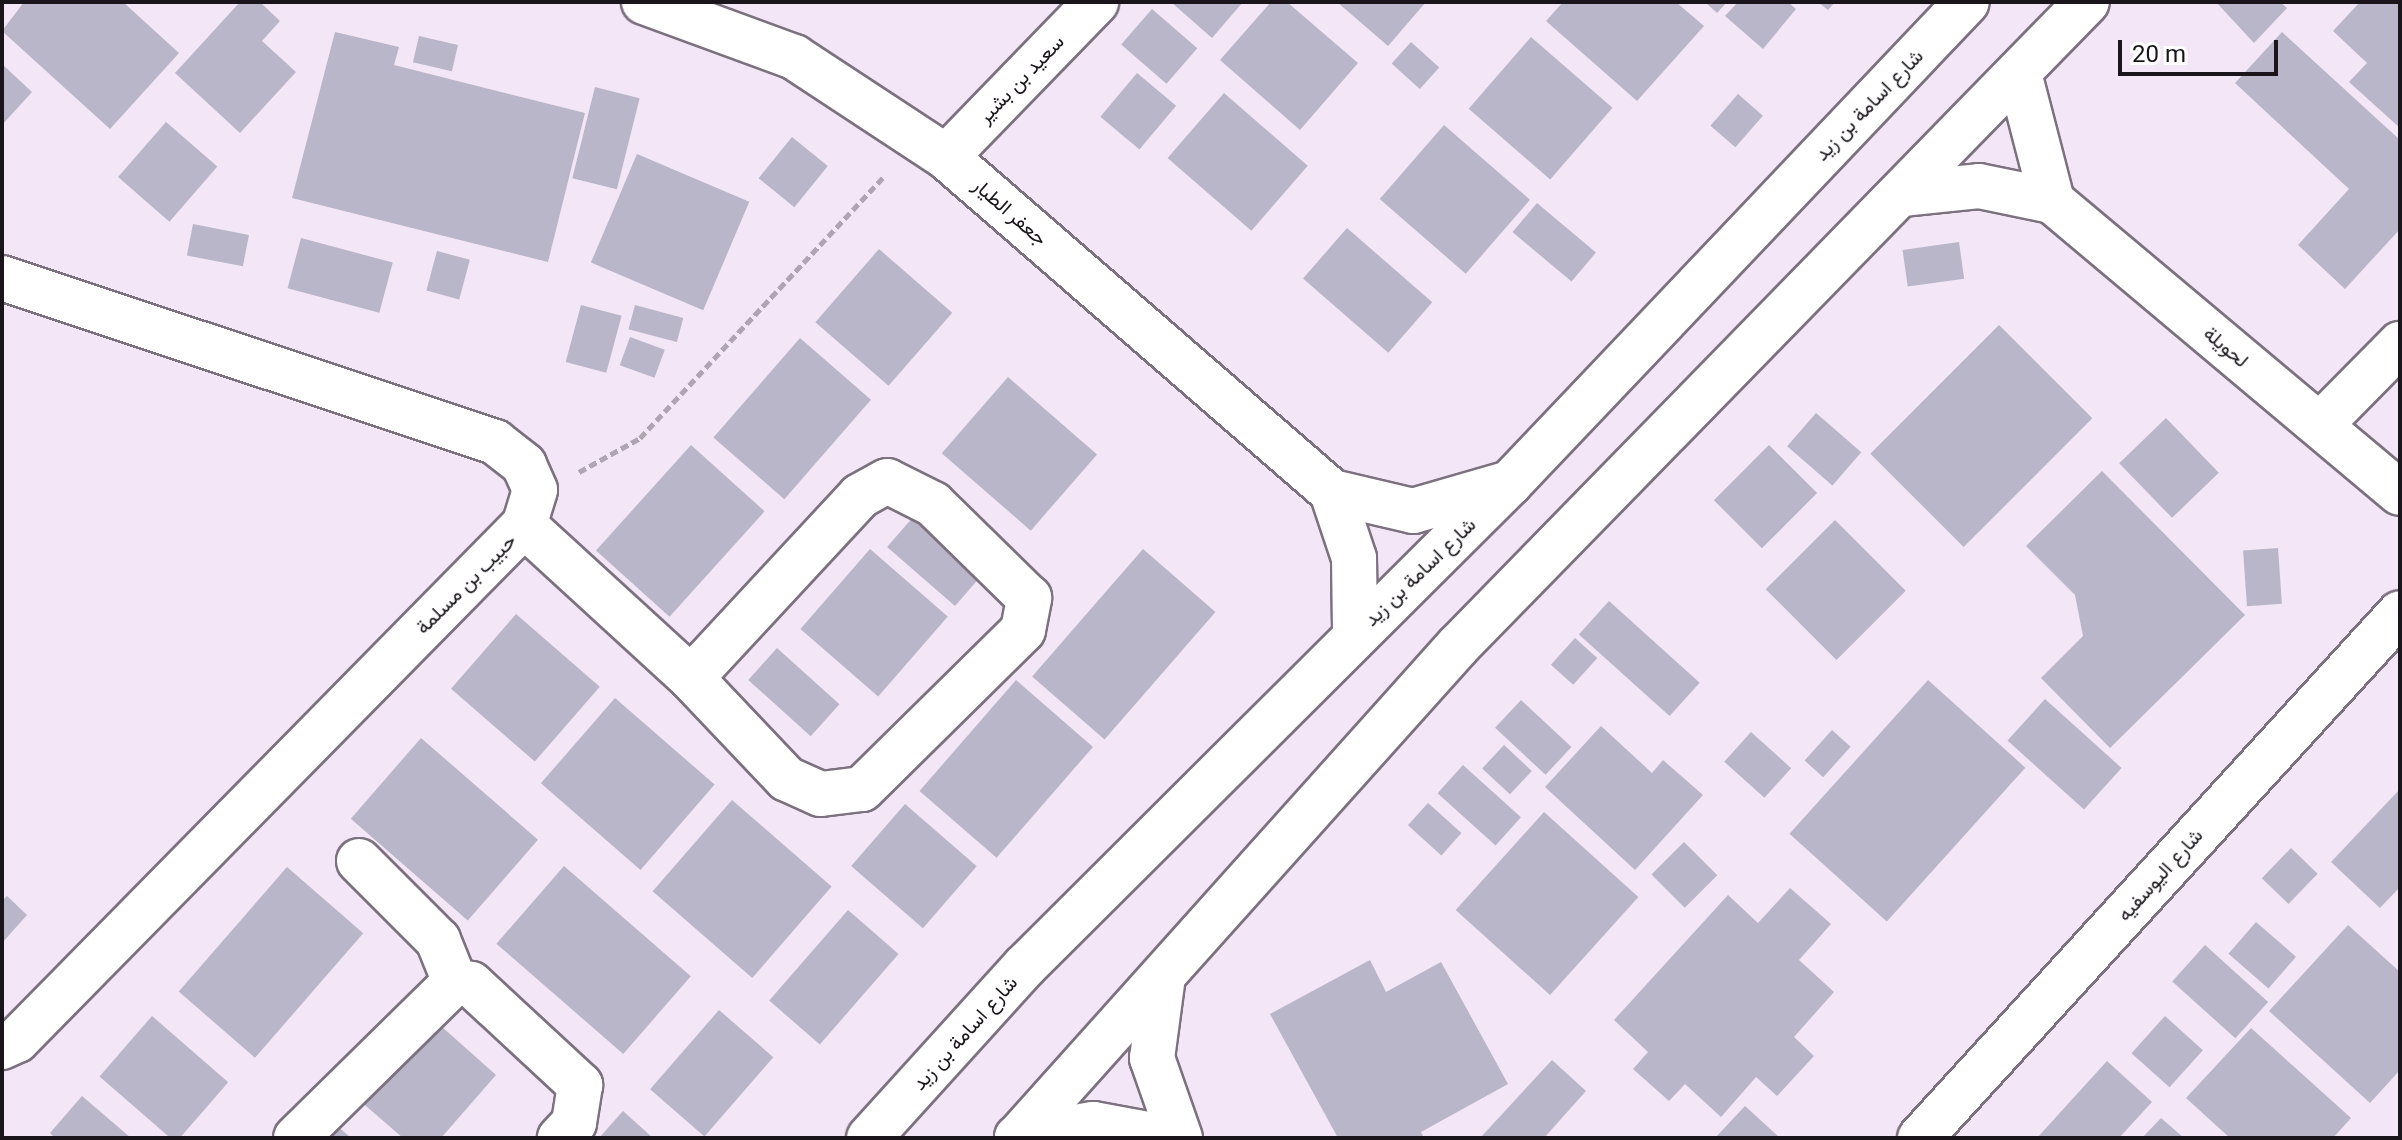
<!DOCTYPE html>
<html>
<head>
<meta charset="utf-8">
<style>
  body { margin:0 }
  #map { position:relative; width:2402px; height:1140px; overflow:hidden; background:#f3e6f6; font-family:Roboto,Vazirmatn,sans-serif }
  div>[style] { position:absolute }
  .building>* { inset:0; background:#b8b6c8; transform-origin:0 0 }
  .path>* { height:5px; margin-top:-2.5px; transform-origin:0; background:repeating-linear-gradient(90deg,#afa5b2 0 8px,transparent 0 12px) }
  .roads { filter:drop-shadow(2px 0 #7c717f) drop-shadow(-2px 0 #7c717f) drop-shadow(0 2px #7c717f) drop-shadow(0 -2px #7c717f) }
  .minor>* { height:44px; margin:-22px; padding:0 22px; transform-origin:22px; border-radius:22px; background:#fff }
  .tertiary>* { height:44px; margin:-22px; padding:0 22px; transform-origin:22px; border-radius:22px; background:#fff }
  span { translate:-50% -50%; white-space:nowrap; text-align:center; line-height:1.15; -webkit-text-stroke:6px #fff; paint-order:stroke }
  .street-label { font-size:20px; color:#19151b }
  .frame { position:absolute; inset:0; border:4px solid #19151b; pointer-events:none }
  .scale { position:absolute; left:2118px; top:40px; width:160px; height:36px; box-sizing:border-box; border:4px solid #19151b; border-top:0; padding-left:10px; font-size:24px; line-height:28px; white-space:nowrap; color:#19151b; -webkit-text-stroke:6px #fff; paint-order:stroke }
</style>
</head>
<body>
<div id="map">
  <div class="building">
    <div style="clip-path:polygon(24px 2px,123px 2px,179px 53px,110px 129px,2px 31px)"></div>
    <div style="clip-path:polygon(240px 2px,260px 2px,280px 21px,262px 41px,296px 72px,240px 133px,175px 73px)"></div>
    <div style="clip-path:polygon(1171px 2px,1243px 2px,1212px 38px)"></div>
    <div style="clip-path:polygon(1271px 2px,1287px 2px,1358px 63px,1300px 130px,1220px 60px)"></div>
    <div style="clip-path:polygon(1337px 2px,1426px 2px,1388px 46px)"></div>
    <div style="clip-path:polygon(1563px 2px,1676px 2px,1704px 26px,1637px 101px,1546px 21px)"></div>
    <div style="clip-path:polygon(1705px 2px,1727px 2px,1717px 13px)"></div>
    <div style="clip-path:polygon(1738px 2px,1788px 2px,1796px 9px,1763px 49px,1725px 16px)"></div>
    <div style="clip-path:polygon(1818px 2px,1835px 2px,1828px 10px)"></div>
    <div style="clip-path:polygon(2216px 2px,2280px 2px,2287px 8px,2254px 43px)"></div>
    <div style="clip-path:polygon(2360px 2px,2400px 2px,2400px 128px,2349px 82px,2367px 63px,2333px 31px)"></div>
    <div style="left:1152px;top:9px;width:60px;height:47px;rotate:41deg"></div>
    <div style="clip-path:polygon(335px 32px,399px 47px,394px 65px,585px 113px,548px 262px,292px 198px)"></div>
    <div style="clip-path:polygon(2282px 32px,2400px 140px,2400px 229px,2345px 289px,2298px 245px,2349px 189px,2235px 83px)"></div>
    <div style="left:419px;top:36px;width:40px;height:27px;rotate:13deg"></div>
    <div style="left:1531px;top:37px;width:108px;height:95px;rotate:41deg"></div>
    <div style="left:1411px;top:42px;width:38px;height:29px;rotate:42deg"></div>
    <div style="clip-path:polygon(2px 64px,32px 92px,2px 125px)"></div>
    <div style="left:1137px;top:73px;width:51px;height:57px;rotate:40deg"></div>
    <div style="left:595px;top:87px;width:46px;height:94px;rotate:14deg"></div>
    <div style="left:1224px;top:93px;width:111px;height:86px;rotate:41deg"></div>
    <div style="left:1738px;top:94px;width:33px;height:42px;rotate:41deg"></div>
    <div style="left:166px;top:122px;width:68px;height:73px;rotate:41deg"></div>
    <div style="left:1444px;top:125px;width:114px;height:98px;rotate:41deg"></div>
    <div style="left:792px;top:137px;width:46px;height:53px;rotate:39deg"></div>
    <div style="left:637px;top:154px;width:122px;height:118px;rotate:23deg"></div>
    <div style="left:1537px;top:203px;width:77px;height:38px;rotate:40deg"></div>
    <div style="left:193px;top:224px;width:57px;height:32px;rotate:11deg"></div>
    <div style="left:1347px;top:228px;width:113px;height:67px;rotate:41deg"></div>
    <div style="left:301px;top:238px;width:95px;height:52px;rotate:15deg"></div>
    <div style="left:1959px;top:242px;width:37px;height:57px;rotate:82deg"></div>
    <div style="left:879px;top:249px;width:97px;height:97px;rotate:41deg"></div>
    <div style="left:437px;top:251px;width:34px;height:41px;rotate:15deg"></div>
    <div style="left:581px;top:305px;width:42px;height:59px;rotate:15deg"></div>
    <div style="left:635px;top:305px;width:50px;height:25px;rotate:15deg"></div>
    <div style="left:1999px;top:325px;width:132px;height:182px;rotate:45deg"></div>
    <div style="left:630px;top:337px;width:37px;height:30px;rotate:20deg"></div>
    <div style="left:800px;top:338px;width:94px;height:132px;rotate:41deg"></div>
    <div style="left:1008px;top:377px;width:118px;height:101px;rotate:41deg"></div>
    <div style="left:1816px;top:413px;width:60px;height:44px;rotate:41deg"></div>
    <div style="left:2166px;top:418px;width:76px;height:65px;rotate:46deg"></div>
    <div style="left:691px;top:445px;width:99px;height:142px;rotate:42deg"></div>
    <div style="left:1769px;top:445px;width:68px;height:78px;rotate:45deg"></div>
    <div style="clip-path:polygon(2102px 471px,2245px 615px,2110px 748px,2041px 678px,2083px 636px,2075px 595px,2026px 546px)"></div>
    <div style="left:914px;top:516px;width:90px;height:41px;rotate:41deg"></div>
    <div style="left:1835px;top:520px;width:100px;height:98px;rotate:45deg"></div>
    <div style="left:2278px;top:548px;width:56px;height:35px;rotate:86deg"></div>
    <div style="left:870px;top:549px;width:103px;height:106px;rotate:41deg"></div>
    <div style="left:1143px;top:549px;width:96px;height:169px;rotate:41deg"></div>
    <div style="left:1609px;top:601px;width:122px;height:45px;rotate:42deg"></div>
    <div style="left:516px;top:614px;width:111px;height:99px;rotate:41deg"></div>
    <div style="left:1575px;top:638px;width:30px;height:36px;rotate:42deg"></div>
    <div style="left:777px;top:648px;width:84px;height:43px;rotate:42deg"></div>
    <div style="left:1016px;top:680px;width:102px;height:147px;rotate:41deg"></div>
    <div style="left:1928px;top:680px;width:131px;height:207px;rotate:42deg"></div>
    <div style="left:615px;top:698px;width:132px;height:113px;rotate:41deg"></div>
    <div style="left:2045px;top:699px;width:103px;height:56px;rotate:42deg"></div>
    <div style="left:1521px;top:700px;width:69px;height:38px;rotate:43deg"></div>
    <div style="clip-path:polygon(1601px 726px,1652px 773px,1663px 760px,1703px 795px,1635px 870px,1545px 787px)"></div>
    <div style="left:1832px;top:730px;width:25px;height:41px;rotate:42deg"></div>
    <div style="left:1751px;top:732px;width:54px;height:40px;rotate:42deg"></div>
    <div style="left:421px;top:738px;width:155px;height:107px;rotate:41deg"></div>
    <div style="left:1504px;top:745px;width:38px;height:32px;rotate:43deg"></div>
    <div style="left:1463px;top:765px;width:78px;height:38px;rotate:42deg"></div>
    <div style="clip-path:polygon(2400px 789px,2400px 887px,2380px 908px,2331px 862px)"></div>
    <div style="left:732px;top:800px;width:132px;height:121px;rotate:41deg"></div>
    <div style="left:1428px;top:803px;width:45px;height:30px;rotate:42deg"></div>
    <div style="left:905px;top:804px;width:95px;height:82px;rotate:41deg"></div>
    <div style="left:1544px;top:812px;width:127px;height:132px;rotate:42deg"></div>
    <div style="left:1684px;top:842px;width:47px;height:46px;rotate:45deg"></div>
    <div style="left:2291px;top:848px;width:37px;height:42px;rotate:44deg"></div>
    <div style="left:564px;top:866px;width:168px;height:103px;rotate:41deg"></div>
    <div style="left:287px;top:867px;width:101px;height:165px;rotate:41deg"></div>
    <div style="clip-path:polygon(1790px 888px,1831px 924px,1799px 960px,1834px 992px,1794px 1037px,1814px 1056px,1777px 1096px,1756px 1077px,1721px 1117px,1685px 1084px,1669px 1101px,1633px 1069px,1648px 1052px,1614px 1020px,1728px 895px,1758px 923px)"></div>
    <div style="clip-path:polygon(7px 896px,27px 915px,2px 943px,2px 901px)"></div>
    <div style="left:848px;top:910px;width:67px;height:120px;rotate:41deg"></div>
    <div style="left:2256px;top:922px;width:53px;height:42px;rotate:41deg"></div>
    <div style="clip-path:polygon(2348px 925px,2400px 972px,2400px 1070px,2370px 1103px,2269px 1011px)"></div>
    <div style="left:2205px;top:945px;width:85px;height:49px;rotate:42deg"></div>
    <div style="clip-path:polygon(1370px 960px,1386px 992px,1441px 962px,1508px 1084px,1421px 1132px,1424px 1138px,1338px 1138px,1270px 1014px)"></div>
    <div style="left:719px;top:1010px;width:72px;height:105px;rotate:41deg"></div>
    <div style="left:152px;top:1016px;width:101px;height:80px;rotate:41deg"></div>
    <div style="left:2165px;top:1016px;width:51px;height:50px;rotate:42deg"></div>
    <div style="clip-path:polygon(432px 1018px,496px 1075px,441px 1138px,403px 1138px,359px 1100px)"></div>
    <div style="clip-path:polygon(2251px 1028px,2351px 1118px,2333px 1138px,2230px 1138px,2186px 1098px)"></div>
    <div style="clip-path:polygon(1552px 1060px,1586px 1091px,1544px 1138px,1480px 1138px)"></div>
    <div style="clip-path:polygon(2107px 1061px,2152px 1102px,2119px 1138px,2037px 1138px)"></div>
    <div style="clip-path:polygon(82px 1096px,131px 1138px,55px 1138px,50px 1133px)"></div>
    <div style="clip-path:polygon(1745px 1106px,1780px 1138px,1715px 1138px)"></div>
    <div style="clip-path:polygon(623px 1111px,653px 1138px,599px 1138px)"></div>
    <div style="clip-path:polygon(2161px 1118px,2184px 1138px,2142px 1138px)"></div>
    <div style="clip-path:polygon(335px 1124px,351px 1138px,322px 1138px)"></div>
  </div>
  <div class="path">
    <div style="left:579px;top:472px;width:70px;rotate:-29.1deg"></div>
    <div style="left:640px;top:438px;width:359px;rotate:-47deg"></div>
  </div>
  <div class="roads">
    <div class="minor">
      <div style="left:644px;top:2px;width:160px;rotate:20.1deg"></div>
      <div style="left:794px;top:57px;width:182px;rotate:33.3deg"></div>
      <div style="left:946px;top:157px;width:511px;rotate:40.95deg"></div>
      <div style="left:1332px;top:492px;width:83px;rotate:13.2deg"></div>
      <div style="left:1413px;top:511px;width:101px;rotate:-16.1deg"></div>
      <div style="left:2019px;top:73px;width:132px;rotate:75.5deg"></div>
      <div style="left:946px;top:157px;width:216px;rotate:-45.9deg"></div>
      <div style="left:1902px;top:194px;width:77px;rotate:-5.9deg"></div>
      <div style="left:1979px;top:186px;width:75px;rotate:11.6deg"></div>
      <div style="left:2052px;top:201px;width:454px;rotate:40deg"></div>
      <div style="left:2px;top:278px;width:520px;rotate:18.4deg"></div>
      <div style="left:495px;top:442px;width:37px;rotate:38deg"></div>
      <div style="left:524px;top:465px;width:27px;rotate:66deg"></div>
      <div style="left:535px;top:490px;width:37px;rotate:107deg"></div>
      <div style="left:524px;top:525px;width:723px;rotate:134.55deg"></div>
      <div style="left:17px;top:1040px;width:17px;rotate:155deg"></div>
      <div style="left:2320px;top:425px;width:114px;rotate:-45.4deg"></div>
      <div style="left:1332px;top:492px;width:70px;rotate:71.6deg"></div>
      <div style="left:1354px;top:558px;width:76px;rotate:89.2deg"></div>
      <div style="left:524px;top:525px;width:226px;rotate:42.5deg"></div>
      <div style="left:691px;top:678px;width:139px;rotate:46.5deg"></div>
      <div style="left:787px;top:779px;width:37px;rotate:24deg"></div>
      <div style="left:821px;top:794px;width:41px;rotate:-7deg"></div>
      <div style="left:862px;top:789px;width:226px;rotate:-44.6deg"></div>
      <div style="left:1023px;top:630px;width:33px;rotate:-79deg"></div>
      <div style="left:1029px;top:598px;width:134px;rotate:-135.6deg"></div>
      <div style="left:933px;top:504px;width:51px;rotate:-153.4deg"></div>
      <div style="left:887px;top:481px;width:31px;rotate:151deg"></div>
      <div style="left:860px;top:496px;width:248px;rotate:132.9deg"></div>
      <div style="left:359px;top:861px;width:112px;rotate:45deg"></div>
      <div style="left:438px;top:940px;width:45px;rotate:68deg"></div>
      <div style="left:1163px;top:976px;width:83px;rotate:97.6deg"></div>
      <div style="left:1152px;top:1058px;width:85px;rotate:70.7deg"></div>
      <div style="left:1017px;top:1137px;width:77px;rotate:-9.7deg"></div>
      <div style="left:1093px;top:1124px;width:77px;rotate:10.4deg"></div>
      <div style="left:296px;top:1138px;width:223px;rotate:-44.5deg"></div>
      <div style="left:455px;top:982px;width:16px;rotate:7deg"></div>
      <div style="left:471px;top:984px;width:149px;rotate:42.8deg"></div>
      <div style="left:580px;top:1085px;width:38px;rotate:99deg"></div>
      <div style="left:574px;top:1123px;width:21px;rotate:133deg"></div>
      <div style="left:1920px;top:1138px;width:711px;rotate:-47.56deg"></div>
    </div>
    <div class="tertiary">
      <div style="left:869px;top:1138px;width:231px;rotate:-47.8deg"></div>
      <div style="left:1024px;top:967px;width:686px;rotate:-44.88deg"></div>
      <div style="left:1510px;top:483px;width:663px;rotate:-46.47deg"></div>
      <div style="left:1017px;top:1138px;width:661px;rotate:-48.13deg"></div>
      <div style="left:1458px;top:646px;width:900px;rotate:-45.68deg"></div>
    </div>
  </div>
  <div class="street-label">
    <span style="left:1021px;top:79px;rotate:-46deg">سعيد بن بشير</span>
    <span style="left:1869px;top:105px;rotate:-46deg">شارع اسامة بن زيد</span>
    <span style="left:1010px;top:212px;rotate:41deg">جعفر الطيار</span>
    <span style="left:2226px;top:347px;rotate:40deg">لحويلة</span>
    <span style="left:1420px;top:572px;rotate:-44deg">شارع اسامة بن زيد</span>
    <span style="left:466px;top:584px;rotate:-45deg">حبيب بن مسلمة</span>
    <span style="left:2160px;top:875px;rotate:-48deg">شارع اليوسفيه</span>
    <span style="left:965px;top:1033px;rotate:-48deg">شارع اسامة بن زيد</span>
  </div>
  <div class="frame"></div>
  <div class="scale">20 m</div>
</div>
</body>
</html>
